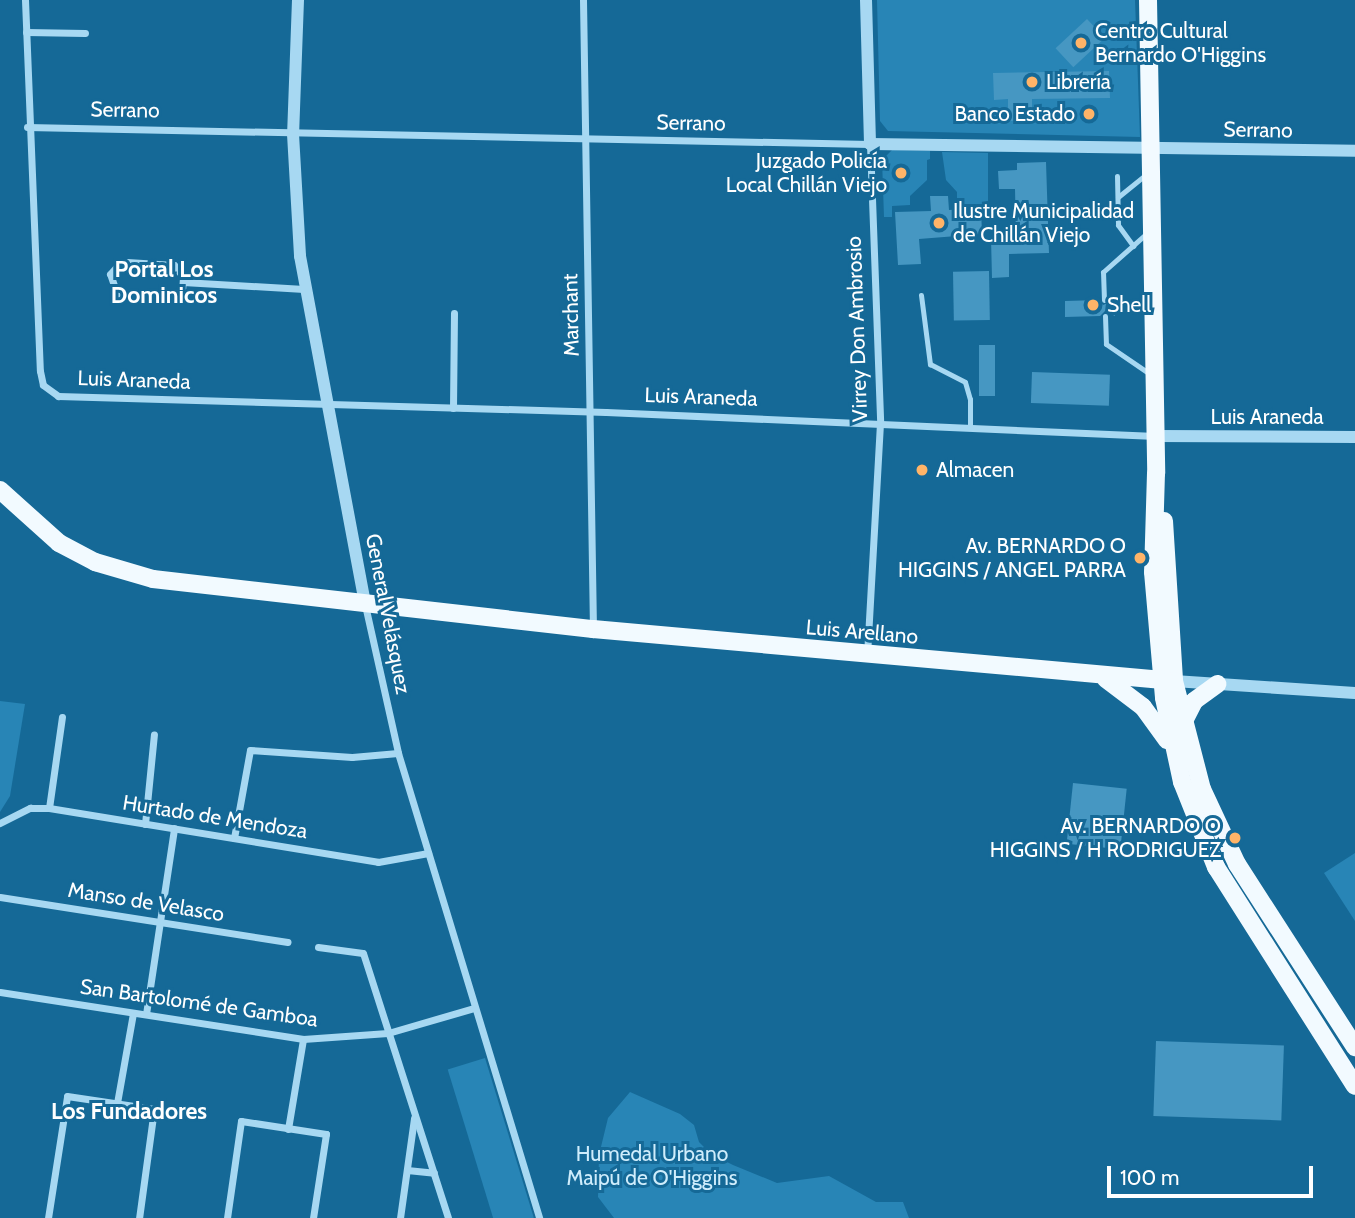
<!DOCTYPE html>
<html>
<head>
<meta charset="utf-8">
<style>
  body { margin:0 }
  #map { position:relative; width:1355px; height:1218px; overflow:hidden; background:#156997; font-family:Cabin,sans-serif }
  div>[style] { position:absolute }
  .green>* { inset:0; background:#2885b6; transform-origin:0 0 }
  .building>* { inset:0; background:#4697c2; transform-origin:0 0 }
  .service>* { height:5px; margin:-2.5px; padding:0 2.5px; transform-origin:2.5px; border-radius:2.5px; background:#a7d8f2 }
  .minor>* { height:7px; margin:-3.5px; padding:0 3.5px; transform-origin:3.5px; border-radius:3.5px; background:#a7d8f2 }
  .tertiary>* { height:12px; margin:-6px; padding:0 6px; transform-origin:6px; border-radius:6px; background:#a7d8f2 }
  .primary>* { height:18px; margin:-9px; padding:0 9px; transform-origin:9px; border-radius:9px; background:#f2faff }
  .dots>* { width:19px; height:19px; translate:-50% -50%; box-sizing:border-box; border:4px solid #156997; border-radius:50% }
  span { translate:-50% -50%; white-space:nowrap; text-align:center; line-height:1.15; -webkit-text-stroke:6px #156997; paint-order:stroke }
  .poi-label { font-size:21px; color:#fff }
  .left { translate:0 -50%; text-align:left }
  .right { translate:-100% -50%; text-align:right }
  .street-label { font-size:21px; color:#fff }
  .park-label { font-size:21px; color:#cfedfc }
  .neighbourhood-label { font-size:23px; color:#fff; font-weight:700 }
  .scale { position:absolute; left:1107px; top:1166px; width:206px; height:32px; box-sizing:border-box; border:4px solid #fff; border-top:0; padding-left:9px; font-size:21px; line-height:24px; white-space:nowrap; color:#fff; -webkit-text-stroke:5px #156997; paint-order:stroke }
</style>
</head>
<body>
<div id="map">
  <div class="green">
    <div style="clip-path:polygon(877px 0,1135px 0,1140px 137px,888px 131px,880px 121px)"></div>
    <div style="clip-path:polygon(892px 150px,930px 151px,930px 159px,927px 160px,927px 180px,910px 196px,910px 205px,892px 206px,892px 217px,884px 217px,882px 160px)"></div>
    <div style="clip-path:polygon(942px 152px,988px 153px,988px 204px,957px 205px,957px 192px,946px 180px)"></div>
    <div style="clip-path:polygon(0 701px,25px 704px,10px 796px,0 812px)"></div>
    <div style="clip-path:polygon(1355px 853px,1355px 921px,1324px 873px)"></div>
    <div style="left:485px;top:1058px;width:167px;height:39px;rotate:73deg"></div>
    <div style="clip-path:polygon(630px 1092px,680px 1114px,694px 1125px,699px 1142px,711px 1154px,733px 1165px,777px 1183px,829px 1176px,876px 1202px,903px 1202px,909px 1218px,614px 1218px,598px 1197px,599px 1155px,608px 1118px)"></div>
  </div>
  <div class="building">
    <div style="left:1087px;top:19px;width:26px;height:43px;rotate:47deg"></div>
    <div style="clip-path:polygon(1109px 71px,1110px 98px,1032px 99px,1032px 120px,1008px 121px,1008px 99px,994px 100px,993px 73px)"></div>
    <div style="clip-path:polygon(1046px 162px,1049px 253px,1009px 254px,1009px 277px,992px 278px,991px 238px,1016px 238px,1015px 189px,999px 189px,998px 171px,1017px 170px,1017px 163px)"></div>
    <div style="clip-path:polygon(930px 196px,948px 196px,949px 210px,981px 208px,982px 234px,919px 239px,921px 264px,898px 265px,895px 212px,931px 211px)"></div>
    <div style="left:989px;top:271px;width:49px;height:36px;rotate:89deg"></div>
    <div style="clip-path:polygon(1099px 300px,1103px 305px,1115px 300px,1115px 316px,1105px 311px,1100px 316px,1065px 317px,1065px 301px)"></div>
    <div style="left:979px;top:345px;width:16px;height:51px"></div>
    <div style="left:1032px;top:372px;width:78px;height:31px;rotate:2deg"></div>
    <div style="left:1073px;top:783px;width:54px;height:61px;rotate:6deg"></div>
    <div style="left:1156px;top:1041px;width:128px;height:75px;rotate:2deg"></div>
  </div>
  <div class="service">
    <div style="left:1117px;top:176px;width:49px;rotate:88.8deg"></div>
    <div style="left:1118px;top:225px;width:26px;rotate:54deg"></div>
    <div style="left:1118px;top:197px;width:36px;rotate:-39deg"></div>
    <div style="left:921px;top:295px;width:70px;rotate:82.6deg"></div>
    <div style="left:930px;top:364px;width:39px;rotate:27deg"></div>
    <div style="left:965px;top:382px;width:18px;rotate:74deg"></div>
    <div style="left:970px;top:399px;width:29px;rotate:90deg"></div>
    <div style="left:1104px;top:300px;width:28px;rotate:-92deg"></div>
    <div style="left:1103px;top:272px;width:59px;rotate:-41.6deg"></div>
    <div style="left:1105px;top:316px;width:28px;rotate:88deg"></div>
    <div style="left:1106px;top:344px;width:53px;rotate:34.3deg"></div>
  </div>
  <div class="minor">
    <div style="left:25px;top:0;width:371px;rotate:87.7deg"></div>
    <div style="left:40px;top:371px;width:14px;rotate:78deg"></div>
    <div style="left:43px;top:385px;width:19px;rotate:36deg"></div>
    <div style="left:58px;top:396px;width:548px;rotate:1.67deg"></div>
    <div style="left:606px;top:412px;width:550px;rotate:2.5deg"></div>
    <div style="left:583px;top:0;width:629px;rotate:89.09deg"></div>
    <div style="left:26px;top:32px;width:59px;rotate:1deg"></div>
    <div style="left:27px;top:127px;width:843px;rotate:1.16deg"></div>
    <div style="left:870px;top:144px;width:279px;rotate:87.9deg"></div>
    <div style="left:880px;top:423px;width:229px;rotate:93.2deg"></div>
    <div style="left:127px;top:262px;width:47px;rotate:3.7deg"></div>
    <div style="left:174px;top:265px;width:15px;rotate:53deg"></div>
    <div style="left:183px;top:277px;width:13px;rotate:94deg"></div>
    <div style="left:182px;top:290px;width:17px;rotate:152deg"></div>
    <div style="left:167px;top:298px;width:50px;rotate:-175.4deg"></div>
    <div style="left:117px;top:294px;width:21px;rotate:-109deg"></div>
    <div style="left:110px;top:274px;width:13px;rotate:-48deg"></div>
    <div style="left:119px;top:264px;width:8px;rotate:-14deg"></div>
    <div style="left:183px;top:282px;width:121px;rotate:3.3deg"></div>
    <div style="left:453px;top:408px;width:95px;rotate:-89.4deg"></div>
    <div style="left:365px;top:605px;width:152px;rotate:77.4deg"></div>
    <div style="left:398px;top:753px;width:486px;rotate:73.1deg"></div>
    <div style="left:49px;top:808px;width:92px;rotate:-81.9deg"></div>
    <div style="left:0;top:823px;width:34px;rotate:-27deg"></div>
    <div style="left:30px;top:808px;width:19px"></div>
    <div style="left:49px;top:808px;width:333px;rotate:9.3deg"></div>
    <div style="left:378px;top:862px;width:51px;rotate:-10.2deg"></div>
    <div style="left:145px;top:824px;width:90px;rotate:-84.3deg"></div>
    <div style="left:234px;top:838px;width:89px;rotate:-79.7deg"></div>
    <div style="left:250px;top:750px;width:102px;rotate:3.9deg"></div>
    <div style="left:352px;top:757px;width:46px;rotate:-5deg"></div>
    <div style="left:0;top:897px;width:291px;rotate:8.9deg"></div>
    <div style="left:318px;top:947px;width:45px;rotate:7.6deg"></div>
    <div style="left:363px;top:953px;width:278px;rotate:72.2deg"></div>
    <div style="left:0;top:992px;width:307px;rotate:8.8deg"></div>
    <div style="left:303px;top:1039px;width:85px;rotate:-4deg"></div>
    <div style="left:388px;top:1033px;width:90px;rotate:-16.2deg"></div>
    <div style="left:146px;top:1014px;width:188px;rotate:-81.4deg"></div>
    <div style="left:117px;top:1103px;width:91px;rotate:-79.9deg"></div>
    <div style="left:288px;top:1129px;width:91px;rotate:-80.5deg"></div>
    <div style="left:407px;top:1170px;width:27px;rotate:6deg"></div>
    <div style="left:48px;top:1218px;width:123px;rotate:-81.1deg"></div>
    <div style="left:67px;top:1096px;width:88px;rotate:8.5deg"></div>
    <div style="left:154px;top:1109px;width:110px;rotate:97.8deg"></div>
    <div style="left:227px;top:1218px;width:98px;rotate:-81.8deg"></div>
    <div style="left:241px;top:1121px;width:86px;rotate:8.7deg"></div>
    <div style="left:326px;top:1134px;width:85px;rotate:98.8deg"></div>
    <div style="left:400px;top:1218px;width:101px;rotate:-82deg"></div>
  </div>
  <div class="tertiary">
    <div style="left:298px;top:0;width:134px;rotate:92.1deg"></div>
    <div style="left:293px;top:134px;width:122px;rotate:86.7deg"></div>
    <div style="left:300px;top:256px;width:355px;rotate:79.4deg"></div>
    <div style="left:866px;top:0;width:144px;rotate:88.4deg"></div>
    <div style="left:870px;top:144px;width:485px;rotate:0.8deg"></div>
    <div style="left:1156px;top:436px;width:199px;rotate:0.3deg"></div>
    <div style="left:1174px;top:681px;width:181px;rotate:3.8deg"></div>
  </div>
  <div class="primary">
    <div style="left:1148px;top:0;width:473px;rotate:89deg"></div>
    <div style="left:1156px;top:473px;width:99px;rotate:91.7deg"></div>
    <div style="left:1153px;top:572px;width:126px;rotate:85deg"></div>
    <div style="left:1164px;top:698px;width:86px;rotate:77.9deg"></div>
    <div style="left:1182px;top:782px;width:92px;rotate:68.2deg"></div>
    <div style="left:1216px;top:867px;width:259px;rotate:57.6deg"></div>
    <div style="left:0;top:490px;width:79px;rotate:41.9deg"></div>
    <div style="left:59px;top:543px;width:41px;rotate:27.8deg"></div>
    <div style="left:95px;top:562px;width:60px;rotate:16.3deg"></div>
    <div style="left:153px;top:579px;width:443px;rotate:6.5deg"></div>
    <div style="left:593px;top:629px;width:583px;rotate:5.11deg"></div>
    <div style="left:1164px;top:521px;width:160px;rotate:86.4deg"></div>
    <div style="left:1174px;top:681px;width:112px;rotate:75.5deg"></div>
    <div style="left:1202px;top:789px;width:83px;rotate:65deg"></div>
    <div style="left:1237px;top:864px;width:218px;rotate:57.2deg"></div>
    <div style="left:1106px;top:679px;width:46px;rotate:37.1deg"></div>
    <div style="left:1143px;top:707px;width:41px;rotate:54deg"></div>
    <div style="left:1182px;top:725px;width:27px;rotate:-63deg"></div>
    <div style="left:1194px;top:701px;width:29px;rotate:-36deg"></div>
  </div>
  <div class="dots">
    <div style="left:1081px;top:43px;background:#ffb468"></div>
    <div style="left:1032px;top:82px;background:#ffb468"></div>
    <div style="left:1089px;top:114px;background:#ffb468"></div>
    <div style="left:901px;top:173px;background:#ffb468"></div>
    <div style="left:939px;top:223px;background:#ffb468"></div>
    <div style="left:1093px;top:305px;background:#ffb468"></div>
    <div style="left:922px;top:470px;background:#ffb468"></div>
    <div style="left:1140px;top:558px;background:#ffb468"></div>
    <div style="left:1235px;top:838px;background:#ffb468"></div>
  </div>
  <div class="poi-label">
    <span class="left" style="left:1095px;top:43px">Centro Cultural<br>Bernardo O'Higgins</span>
    <span class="left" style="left:1046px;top:82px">Librería</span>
    <span class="right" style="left:1075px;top:114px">Banco Estado</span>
    <span class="right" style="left:887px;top:173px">Juzgado Policía<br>Local Chillán Viejo</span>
    <span class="left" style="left:953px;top:223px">Ilustre Municipalidad<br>de Chillán Viejo</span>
    <span class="left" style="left:1107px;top:305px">Shell</span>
    <span class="left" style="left:936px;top:470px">Almacen</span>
    <span class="right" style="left:1126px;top:558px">Av. BERNARDO O<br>HIGGINS / ANGEL PARRA</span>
    <span class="right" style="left:1221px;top:838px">Av. BERNARDO O<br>HIGGINS / H RODRIGUEZ</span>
  </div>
  <div class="street-label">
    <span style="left:125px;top:110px;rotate:1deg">Serrano</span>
    <span style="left:691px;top:123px;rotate:1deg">Serrano</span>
    <span style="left:1258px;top:130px;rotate:1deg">Serrano</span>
    <span style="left:571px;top:315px;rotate:-91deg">Marchant</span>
    <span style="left:857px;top:329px;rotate:-92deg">Virrey Don Ambrosio</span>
    <span style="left:134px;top:380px;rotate:2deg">Luis Araneda</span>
    <span style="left:701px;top:397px;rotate:2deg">Luis Araneda</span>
    <span style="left:1267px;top:417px">Luis Araneda</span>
    <span style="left:388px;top:614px;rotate:79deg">General Velásquez</span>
    <span style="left:862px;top:632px;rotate:5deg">Luis Arellano</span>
    <span style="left:215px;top:817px;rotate:9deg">Hurtado de Mendoza</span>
    <span style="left:146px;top:902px;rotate:9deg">Manso de Velasco</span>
    <span style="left:199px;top:1003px;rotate:8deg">San Bartolomé de Gamboa</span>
  </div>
  <div class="park-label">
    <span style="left:652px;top:1166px">Humedal Urbano<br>Maipú de O'Higgins</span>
  </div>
  <div class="neighbourhood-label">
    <span style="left:164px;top:282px">Portal Los<br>Dominicos</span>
    <span style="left:129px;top:1111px">Los Fundadores</span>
  </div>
  <div class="scale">100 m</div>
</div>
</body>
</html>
